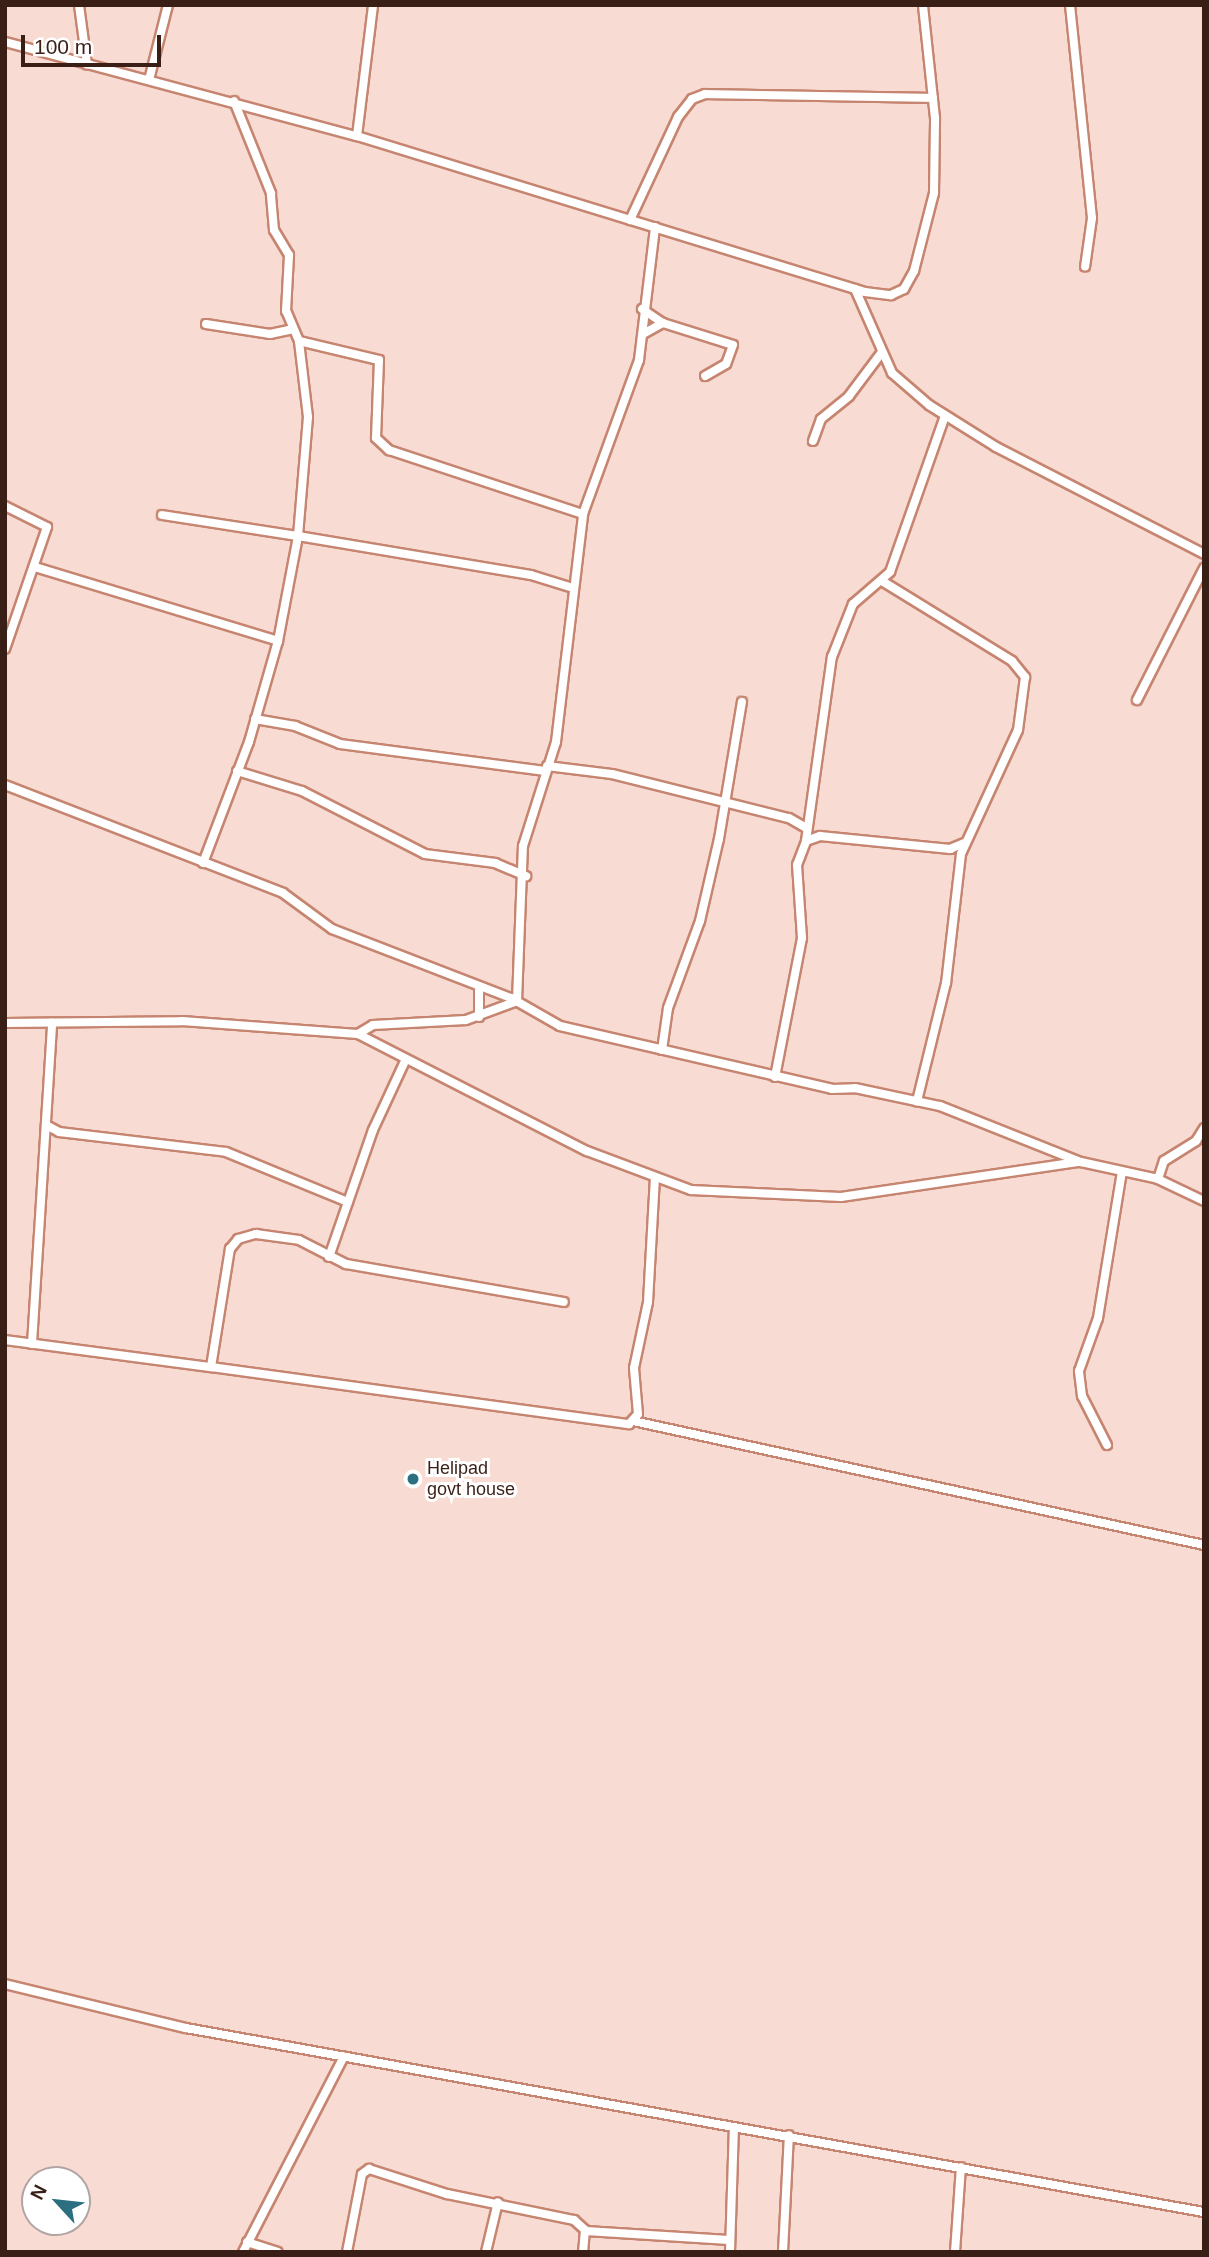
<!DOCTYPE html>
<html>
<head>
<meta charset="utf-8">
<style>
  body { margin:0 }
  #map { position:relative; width:1209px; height:2257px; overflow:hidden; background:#f8dbd2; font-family:Helvetica,sans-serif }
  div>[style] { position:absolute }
  .roads { filter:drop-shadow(2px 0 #c68570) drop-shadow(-2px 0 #c68570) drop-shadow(0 2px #c68570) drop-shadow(0 -2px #c68570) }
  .minor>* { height:8px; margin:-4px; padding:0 4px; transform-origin:4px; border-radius:4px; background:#fff }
  .dots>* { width:19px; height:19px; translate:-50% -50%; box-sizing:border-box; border:4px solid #fff; border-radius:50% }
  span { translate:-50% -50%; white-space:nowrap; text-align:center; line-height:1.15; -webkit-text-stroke:6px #fff; paint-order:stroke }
  .poi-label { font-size:18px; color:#3a1f17 }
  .left { translate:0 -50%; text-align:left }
  .frame { position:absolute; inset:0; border:7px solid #3a1f17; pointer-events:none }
  .north { position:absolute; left:21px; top:2166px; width:70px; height:70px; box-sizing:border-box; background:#fff; border:2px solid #b0a5a2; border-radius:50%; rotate:297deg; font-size:19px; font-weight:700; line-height:28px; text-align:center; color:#3a1f17 }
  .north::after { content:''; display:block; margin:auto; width:24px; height:32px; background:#2c6f81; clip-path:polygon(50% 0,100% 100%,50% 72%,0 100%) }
  .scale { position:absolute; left:21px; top:35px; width:140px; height:32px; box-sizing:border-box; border:4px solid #3a1f17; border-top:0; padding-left:9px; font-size:21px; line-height:24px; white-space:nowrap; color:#3a1f17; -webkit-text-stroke:5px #fff; paint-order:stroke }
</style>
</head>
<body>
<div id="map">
  <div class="roads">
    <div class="minor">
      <div style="left:79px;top:5px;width:60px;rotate:82.3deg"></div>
      <div style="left:1070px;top:5px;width:214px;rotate:84.1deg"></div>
      <div style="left:1092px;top:218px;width:49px;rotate:98.1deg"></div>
      <div style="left:5px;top:42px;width:364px;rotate:15deg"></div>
      <div style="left:357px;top:136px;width:531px;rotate:17.07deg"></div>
      <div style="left:865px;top:292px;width:26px;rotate:7deg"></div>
      <div style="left:891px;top:295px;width:14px;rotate:-25deg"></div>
      <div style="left:904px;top:289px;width:21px;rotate:-61deg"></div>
      <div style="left:914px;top:271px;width:81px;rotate:-75.6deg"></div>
      <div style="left:934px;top:193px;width:75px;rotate:-89.2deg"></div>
      <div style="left:935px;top:118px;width:114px;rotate:-96.1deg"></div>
      <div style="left:149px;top:80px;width:77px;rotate:-75.8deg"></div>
      <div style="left:357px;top:136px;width:132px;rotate:-83deg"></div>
      <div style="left:630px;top:220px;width:114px;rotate:-65deg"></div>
      <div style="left:678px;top:117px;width:23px;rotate:-52deg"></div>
      <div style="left:692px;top:99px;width:14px;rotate:-21deg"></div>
      <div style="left:705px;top:94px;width:228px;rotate:1deg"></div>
      <div style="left:855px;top:289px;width:92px;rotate:66.2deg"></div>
      <div style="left:892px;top:373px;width:49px;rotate:40.9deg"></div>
      <div style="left:929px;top:405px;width:79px;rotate:32.1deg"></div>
      <div style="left:996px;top:447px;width:234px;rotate:27.2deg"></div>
      <div style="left:642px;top:309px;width:25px;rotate:34deg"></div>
      <div style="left:663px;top:323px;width:73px;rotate:17.4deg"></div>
      <div style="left:733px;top:345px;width:20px;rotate:110deg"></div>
      <div style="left:726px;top:364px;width:24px;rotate:150deg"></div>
      <div style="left:206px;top:324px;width:65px;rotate:8.9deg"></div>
      <div style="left:270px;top:334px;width:24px;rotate:-12deg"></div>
      <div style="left:643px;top:334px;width:23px;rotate:-29deg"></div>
      <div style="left:299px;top:341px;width:82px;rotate:13.4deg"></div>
      <div style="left:379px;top:360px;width:78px;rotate:92.2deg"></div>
      <div style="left:376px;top:438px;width:18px;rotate:43deg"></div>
      <div style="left:389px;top:450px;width:204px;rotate:18.3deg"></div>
      <div style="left:583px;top:514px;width:164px;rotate:-70deg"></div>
      <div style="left:639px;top:360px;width:134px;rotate:-83.1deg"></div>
      <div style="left:813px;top:441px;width:23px;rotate:-70deg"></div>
      <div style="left:821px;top:419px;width:36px;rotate:-39deg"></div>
      <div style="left:849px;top:396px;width:55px;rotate:-53.1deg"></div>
      <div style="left:5px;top:506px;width:47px;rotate:26.6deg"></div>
      <div style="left:47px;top:527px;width:129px;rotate:109deg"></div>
      <div style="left:162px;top:515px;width:138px;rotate:8.8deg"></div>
      <div style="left:298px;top:536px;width:119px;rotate:-85.2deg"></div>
      <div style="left:308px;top:417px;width:77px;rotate:-96.8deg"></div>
      <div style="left:299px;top:341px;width:33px;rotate:-113deg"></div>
      <div style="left:286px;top:311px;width:56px;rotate:-86.9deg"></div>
      <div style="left:289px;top:255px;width:29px;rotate:-121deg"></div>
      <div style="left:274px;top:230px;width:37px;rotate:-95deg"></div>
      <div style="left:271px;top:193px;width:99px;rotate:-111.9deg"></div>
      <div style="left:35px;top:567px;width:254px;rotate:16.9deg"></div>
      <div style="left:882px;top:581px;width:153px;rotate:31.6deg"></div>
      <div style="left:1012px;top:661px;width:21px;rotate:51deg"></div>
      <div style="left:1025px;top:677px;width:53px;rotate:97.5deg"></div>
      <div style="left:1018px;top:730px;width:136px;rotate:114.7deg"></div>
      <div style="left:961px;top:854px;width:130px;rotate:96.6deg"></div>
      <div style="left:946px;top:983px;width:122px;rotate:103.8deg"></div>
      <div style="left:1137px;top:700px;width:148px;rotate:-63.1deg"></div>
      <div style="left:255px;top:719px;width:41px;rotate:9.9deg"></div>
      <div style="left:295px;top:726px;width:48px;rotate:21.8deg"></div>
      <div style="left:340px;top:744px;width:207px;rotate:7.5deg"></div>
      <div style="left:547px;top:766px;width:65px;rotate:7deg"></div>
      <div style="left:612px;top:774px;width:182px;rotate:14deg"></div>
      <div style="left:789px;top:818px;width:20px;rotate:30deg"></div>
      <div style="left:237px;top:771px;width:68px;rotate:17.1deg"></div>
      <div style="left:302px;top:791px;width:138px;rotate:27.1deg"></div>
      <div style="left:425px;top:854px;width:71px;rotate:7.3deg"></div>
      <div style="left:495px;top:863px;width:34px;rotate:23deg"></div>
      <div style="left:5px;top:785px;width:298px;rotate:21.2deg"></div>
      <div style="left:283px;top:893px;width:61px;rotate:36.3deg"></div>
      <div style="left:332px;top:929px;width:192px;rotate:21.1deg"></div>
      <div style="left:511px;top:998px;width:56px;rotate:29.7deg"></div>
      <div style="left:560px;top:1026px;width:279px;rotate:13deg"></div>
      <div style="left:832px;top:1089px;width:23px;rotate:-2deg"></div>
      <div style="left:855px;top:1088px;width:87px;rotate:12deg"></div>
      <div style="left:940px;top:1106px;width:152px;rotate:21.7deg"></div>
      <div style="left:1081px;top:1162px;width:79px;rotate:12.4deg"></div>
      <div style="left:1158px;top:1179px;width:51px;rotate:25.6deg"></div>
      <div style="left:806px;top:841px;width:15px;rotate:-20deg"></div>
      <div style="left:820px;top:836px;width:131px;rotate:5.7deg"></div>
      <div style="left:950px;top:849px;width:15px;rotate:-23deg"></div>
      <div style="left:203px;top:863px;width:129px;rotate:-69.2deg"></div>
      <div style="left:249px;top:742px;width:105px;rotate:-74deg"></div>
      <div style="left:278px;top:641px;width:107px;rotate:-79.2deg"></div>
      <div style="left:298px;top:536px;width:236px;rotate:9.5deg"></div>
      <div style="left:531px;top:575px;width:44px;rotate:17.2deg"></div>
      <div style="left:479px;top:1017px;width:27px;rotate:-90deg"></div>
      <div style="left:5px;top:1023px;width:177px;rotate:-0.6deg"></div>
      <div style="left:182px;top:1021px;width:176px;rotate:4.2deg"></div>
      <div style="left:358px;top:1034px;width:257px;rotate:27.1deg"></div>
      <div style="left:587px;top:1151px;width:111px;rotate:20.6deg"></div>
      <div style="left:691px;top:1190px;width:150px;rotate:2.7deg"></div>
      <div style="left:841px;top:1197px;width:241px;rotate:-8.4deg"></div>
      <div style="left:358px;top:1034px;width:17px;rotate:-31deg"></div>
      <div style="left:373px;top:1025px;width:93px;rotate:-3.1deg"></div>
      <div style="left:466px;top:1020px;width:54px;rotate:-20.4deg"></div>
      <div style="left:517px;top:1001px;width:155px;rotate:-87.8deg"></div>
      <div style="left:523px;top:846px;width:109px;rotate:-72.4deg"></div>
      <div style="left:556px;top:742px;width:230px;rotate:-83.2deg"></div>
      <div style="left:662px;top:1050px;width:42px;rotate:-81.9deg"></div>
      <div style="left:668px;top:1008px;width:93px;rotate:-69.8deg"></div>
      <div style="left:700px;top:921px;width:84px;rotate:-77deg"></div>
      <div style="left:719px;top:839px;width:139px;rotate:-80.5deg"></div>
      <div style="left:775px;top:1077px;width:142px;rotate:-79deg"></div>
      <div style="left:802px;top:938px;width:73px;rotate:-93.9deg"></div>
      <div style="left:797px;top:865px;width:26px;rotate:-69deg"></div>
      <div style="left:806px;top:841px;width:186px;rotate:-82deg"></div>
      <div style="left:832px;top:657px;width:57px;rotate:-68.4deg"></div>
      <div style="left:853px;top:604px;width:49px;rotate:-40.9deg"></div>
      <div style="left:890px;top:572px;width:165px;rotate:-70.6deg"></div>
      <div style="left:46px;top:1125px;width:15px;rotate:28deg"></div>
      <div style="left:59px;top:1132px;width:168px;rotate:6.8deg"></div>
      <div style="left:226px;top:1152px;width:132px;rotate:22.3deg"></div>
      <div style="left:1158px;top:1179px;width:19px;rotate:-72deg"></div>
      <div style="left:1164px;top:1161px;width:38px;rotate:-32deg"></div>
      <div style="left:1196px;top:1141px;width:15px;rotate:-58deg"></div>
      <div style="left:329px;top:1257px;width:134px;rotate:-70.9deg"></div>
      <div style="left:373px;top:1130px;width:78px;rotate:-65.1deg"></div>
      <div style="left:5px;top:1340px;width:208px;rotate:7.5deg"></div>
      <div style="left:211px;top:1367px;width:120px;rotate:-80.9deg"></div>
      <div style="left:230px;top:1249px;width:13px;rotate:-51deg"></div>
      <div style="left:238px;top:1239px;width:19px;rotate:-16deg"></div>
      <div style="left:256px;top:1234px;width:43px;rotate:7.9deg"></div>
      <div style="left:299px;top:1240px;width:53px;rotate:27.1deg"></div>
      <div style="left:346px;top:1264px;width:221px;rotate:9.9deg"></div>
      <div style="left:32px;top:1344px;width:322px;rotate:-86.4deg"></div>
      <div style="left:211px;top:1367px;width:422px;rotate:7.8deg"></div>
      <div style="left:629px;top:1424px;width:13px;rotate:-48deg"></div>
      <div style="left:638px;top:1414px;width:46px;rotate:-95deg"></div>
      <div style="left:634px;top:1368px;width:67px;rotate:-78deg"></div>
      <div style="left:648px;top:1302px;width:125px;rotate:-86.8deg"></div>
      <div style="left:633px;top:1421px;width:584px;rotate:12.25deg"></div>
      <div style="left:1107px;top:1445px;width:55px;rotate:-117deg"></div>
      <div style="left:1082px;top:1396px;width:25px;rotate:-97deg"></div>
      <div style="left:1079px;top:1371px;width:56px;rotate:-70.3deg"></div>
      <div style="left:1098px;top:1318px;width:148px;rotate:-80.7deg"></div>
      <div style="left:5px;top:1984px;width:186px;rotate:13.7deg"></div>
      <div style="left:186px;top:2028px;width:1034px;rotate:10.25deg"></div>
      <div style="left:586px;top:2231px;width:143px;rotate:3.6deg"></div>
      <div style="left:247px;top:2242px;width:32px;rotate:18deg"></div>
      <div style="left:243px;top:2252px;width:220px;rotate:-62.7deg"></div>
      <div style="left:347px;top:2252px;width:79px;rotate:-79.1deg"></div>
      <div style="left:362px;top:2174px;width:9px;rotate:-36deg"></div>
      <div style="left:369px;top:2169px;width:82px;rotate:17.8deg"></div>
      <div style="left:447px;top:2194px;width:130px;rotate:11.6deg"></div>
      <div style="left:574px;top:2220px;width:15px;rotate:42deg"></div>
      <div style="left:585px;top:2230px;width:22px;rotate:95deg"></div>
      <div style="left:486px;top:2252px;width:51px;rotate:-76.5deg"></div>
      <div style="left:730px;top:2252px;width:125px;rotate:-88.2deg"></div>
      <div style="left:783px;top:2252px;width:117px;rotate:-87.1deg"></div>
      <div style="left:955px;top:2252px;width:85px;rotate:-86deg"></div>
    </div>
  </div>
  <div class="dots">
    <div style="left:413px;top:1479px;background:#2c6f81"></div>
  </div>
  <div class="poi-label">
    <span class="left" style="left:427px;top:1479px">Helipad<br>govt house</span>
  </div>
  <div class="frame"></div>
  <div class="north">N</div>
  <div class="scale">100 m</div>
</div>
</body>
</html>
